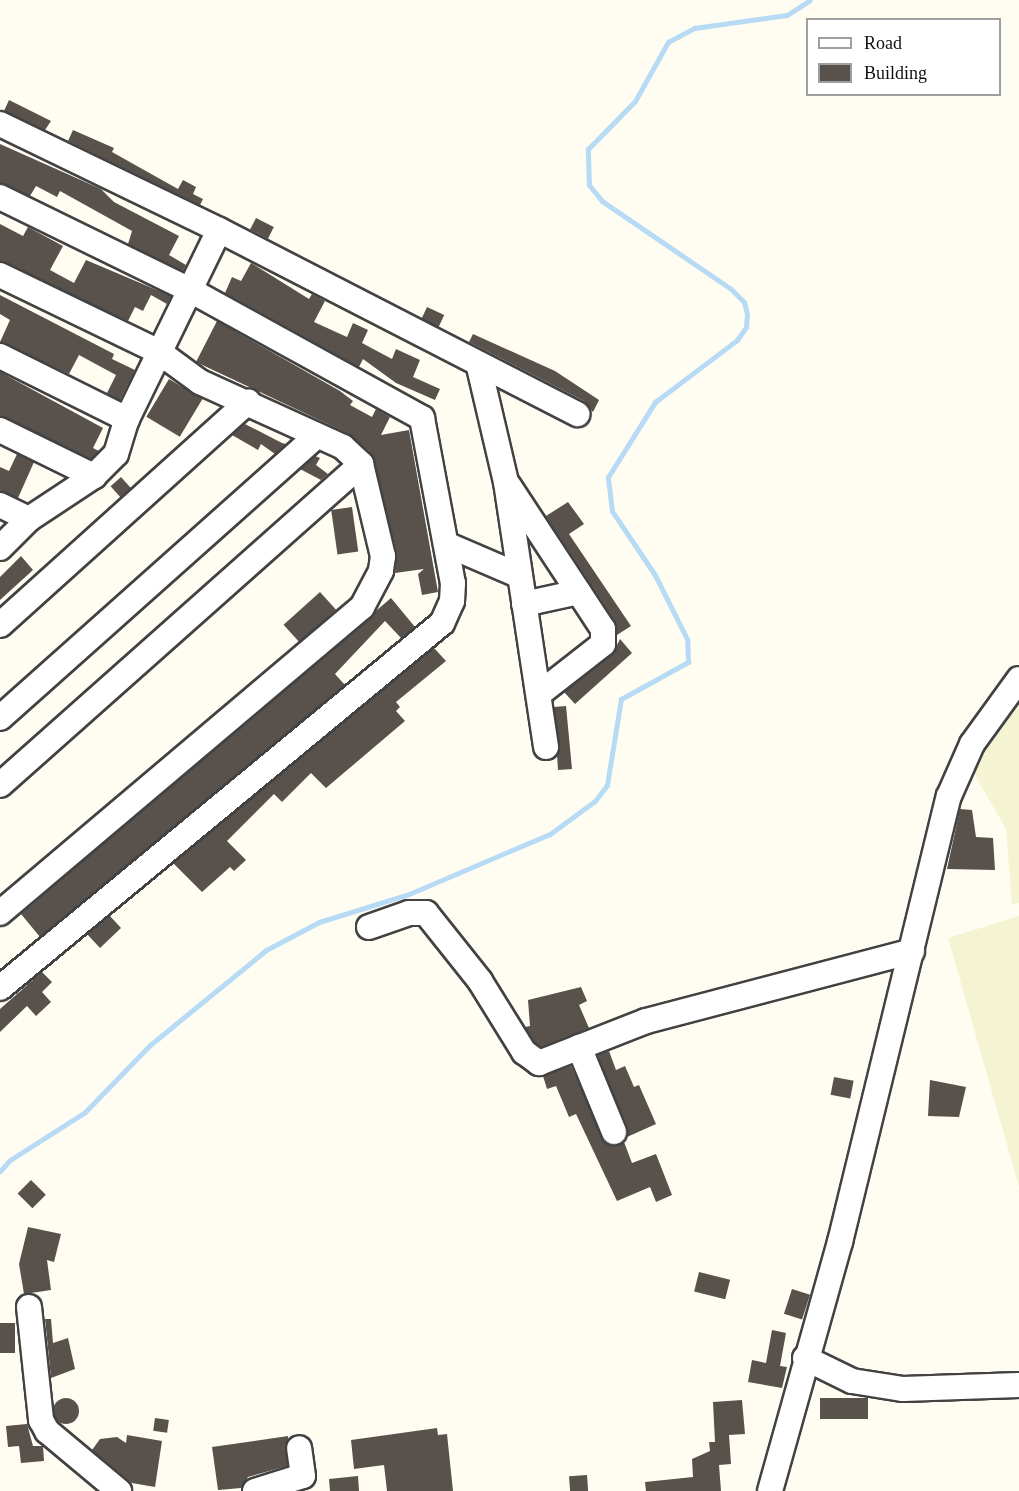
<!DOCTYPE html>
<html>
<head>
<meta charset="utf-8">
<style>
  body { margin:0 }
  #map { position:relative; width:1019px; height:1491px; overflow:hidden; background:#fffdf2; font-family:"Times New Roman",serif }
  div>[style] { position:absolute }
  .farmland>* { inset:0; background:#f5f4d2 }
  .stream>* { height:5px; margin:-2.5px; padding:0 2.5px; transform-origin:2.5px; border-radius:2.5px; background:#b7daf5 }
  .building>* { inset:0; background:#58514c; transform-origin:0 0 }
  .round { border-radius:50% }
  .roads { filter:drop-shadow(2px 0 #424242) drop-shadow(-2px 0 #424242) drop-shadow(0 2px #424242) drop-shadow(0 -2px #424242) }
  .minor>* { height:24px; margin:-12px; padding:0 12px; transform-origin:12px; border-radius:12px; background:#fff }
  span { translate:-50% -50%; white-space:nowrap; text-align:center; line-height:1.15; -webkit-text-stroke:6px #fff; paint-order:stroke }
  .legend { position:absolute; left:806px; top:18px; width:195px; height:78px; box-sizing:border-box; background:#fff; border:2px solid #9f9f9f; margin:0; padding:8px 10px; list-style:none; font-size:18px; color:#0f0f0f }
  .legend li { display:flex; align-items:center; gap:12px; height:30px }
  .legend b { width:30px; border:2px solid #9f9f9f }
</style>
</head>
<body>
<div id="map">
  <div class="farmland">
    <div style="clip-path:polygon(1019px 689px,1019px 903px,1012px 905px,1006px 829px,970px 767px)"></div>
    <div style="clip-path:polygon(1019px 916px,1019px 1187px,948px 938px)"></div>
  </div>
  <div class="stream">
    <div style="left:0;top:1171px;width:15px;rotate:-48deg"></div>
    <div style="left:10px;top:1160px;width:89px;rotate:-32.6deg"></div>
    <div style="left:85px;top:1112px;width:93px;rotate:-45.9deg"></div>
    <div style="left:150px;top:1045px;width:150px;rotate:-39.3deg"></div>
    <div style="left:266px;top:950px;width:60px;rotate:-27.8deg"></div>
    <div style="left:319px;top:922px;width:94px;rotate:-17.3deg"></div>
    <div style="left:409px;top:894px;width:153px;rotate:-23.1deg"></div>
    <div style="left:550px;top:834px;width:56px;rotate:-36.3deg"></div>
    <div style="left:595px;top:801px;width:20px;rotate:-53deg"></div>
    <div style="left:607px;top:785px;width:87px;rotate:-80.8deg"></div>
    <div style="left:621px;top:699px;width:77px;rotate:-28.9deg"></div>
    <div style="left:688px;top:662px;width:23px;rotate:-92deg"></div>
    <div style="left:687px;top:639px;width:72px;rotate:-116.6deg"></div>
    <div style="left:655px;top:575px;width:77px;rotate:-123.9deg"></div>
    <div style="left:612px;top:511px;width:34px;rotate:-97deg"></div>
    <div style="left:608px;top:477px;width:89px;rotate:-57.9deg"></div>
    <div style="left:655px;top:402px;width:103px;rotate:-37.1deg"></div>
    <div style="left:737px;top:340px;width:16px;rotate:-55deg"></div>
    <div style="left:746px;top:327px;width:13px;rotate:-86deg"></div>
    <div style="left:747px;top:314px;width:12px;rotate:-104deg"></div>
    <div style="left:744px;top:302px;width:18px;rotate:-135deg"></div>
    <div style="left:731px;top:289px;width:156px;rotate:-145.7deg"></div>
    <div style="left:602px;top:201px;width:21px;rotate:-129deg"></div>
    <div style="left:589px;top:185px;width:36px;rotate:-92deg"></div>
    <div style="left:588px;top:149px;width:67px;rotate:-45.6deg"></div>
    <div style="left:635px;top:101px;width:68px;rotate:-60.8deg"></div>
    <div style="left:668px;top:42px;width:30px;rotate:-28deg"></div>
    <div style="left:694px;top:28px;width:94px;rotate:-8deg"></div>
    <div style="left:787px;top:15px;width:27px;rotate:-33deg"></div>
  </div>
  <div class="building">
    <div style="clip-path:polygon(9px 100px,51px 121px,45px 130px,4px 111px)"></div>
    <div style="clip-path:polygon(73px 130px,114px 148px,112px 152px,178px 189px,183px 180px,196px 187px,193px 194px,203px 199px,200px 205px,68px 141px)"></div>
    <div style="clip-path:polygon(0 144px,101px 189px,114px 202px,179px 236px,169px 255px,186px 265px,183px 271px,128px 244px,132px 231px,60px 191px,57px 197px,36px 186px,30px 196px,0 183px)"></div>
    <div style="left:256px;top:218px;width:20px;height:13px;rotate:27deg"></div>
    <div style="clip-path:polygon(0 224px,23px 236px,28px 227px,63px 246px,50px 270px,74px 283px,86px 260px,171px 296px,167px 304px,151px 295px,143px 311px,135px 307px,128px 321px,0 261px)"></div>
    <div style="clip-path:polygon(251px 263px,309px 299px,312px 294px,325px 301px,314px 322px,347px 337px,353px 323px,368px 330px,362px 343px,392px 359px,396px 349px,420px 360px,413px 377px,440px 389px,435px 400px,396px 383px,363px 359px,359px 367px,225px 293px,232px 277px,241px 281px)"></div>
    <div style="clip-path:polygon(0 295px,114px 354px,112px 359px,135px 370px,120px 400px,107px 393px,116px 375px,79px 355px,69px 374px,0 342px,10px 320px,0 314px)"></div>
    <div style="left:427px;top:307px;width:19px;height:13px;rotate:25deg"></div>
    <div style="clip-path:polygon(217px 321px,340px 391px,353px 401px,350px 405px,372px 417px,376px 409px,390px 417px,381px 435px,409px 430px,438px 592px,422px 595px,418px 574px,424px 569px,395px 573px,397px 553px,370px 452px,349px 434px,196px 362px)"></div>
    <div style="clip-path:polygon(473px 334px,555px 371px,599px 400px,593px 412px,584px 401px,469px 342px)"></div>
    <div style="clip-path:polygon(0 372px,103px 428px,93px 448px,99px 451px,91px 459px,0 416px)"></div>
    <div style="left:169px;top:379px;width:39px;height:44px;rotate:31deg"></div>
    <div style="clip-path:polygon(245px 424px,282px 443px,286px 444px,275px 454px,261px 444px,258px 450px,232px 435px)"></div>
    <div style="clip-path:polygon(17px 454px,34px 462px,18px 498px,0 491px,0 467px,9px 471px)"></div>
    <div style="clip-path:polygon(315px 456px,320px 458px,316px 465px,328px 474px,321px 480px,300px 469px)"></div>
    <div style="left:121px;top:477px;width:15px;height:14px;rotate:48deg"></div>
    <div style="clip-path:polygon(568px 502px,584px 524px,569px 534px,631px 626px,617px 635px,615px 621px,546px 516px)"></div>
    <div style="left:352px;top:507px;width:45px;height:21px;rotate:82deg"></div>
    <div style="clip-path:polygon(21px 556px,33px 570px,0 600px,0 577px)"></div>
    <div style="left:320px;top:592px;width:24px;height:49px;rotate:48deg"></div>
    <div style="clip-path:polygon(391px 598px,415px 627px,401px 638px,385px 621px,335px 674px,345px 685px,40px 937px,21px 914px)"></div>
    <div style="clip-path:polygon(620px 639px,632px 653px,575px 704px,564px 692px,612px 655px)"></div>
    <div style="clip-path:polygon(434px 648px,446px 661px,396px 702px,400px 707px,396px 711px,405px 721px,326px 788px,311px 773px,282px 802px,274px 794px,227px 841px,246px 860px,234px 871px,230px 867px,202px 892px,173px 863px)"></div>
    <div style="clip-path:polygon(566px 706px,572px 769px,558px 770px,554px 707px)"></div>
    <div style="clip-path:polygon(960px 809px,972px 810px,976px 837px,993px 838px,995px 870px,947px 869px)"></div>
    <div style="clip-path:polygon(110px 916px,121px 928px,100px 948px,87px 934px)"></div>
    <div style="clip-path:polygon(42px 972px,52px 982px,42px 992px,51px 1002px,36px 1016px,27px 1006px,0 1032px,0 1009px)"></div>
    <div style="clip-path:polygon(581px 987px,587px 1001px,579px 1005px,589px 1028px,541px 1047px,535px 1042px,525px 1027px,530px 1026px,528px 1000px)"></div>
    <div style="clip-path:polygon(609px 1051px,616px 1070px,625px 1066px,634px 1087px,639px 1085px,656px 1124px,627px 1137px,598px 1055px)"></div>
    <div style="clip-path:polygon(571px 1066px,605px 1143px,613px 1146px,624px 1142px,632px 1163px,656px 1154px,672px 1195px,656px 1202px,650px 1187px,617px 1201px,576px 1114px,569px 1117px,556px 1086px,547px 1089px,543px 1076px)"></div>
    <div style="left:834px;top:1077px;width:20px;height:18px;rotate:11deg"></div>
    <div style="clip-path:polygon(930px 1080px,966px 1087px,959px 1117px,928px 1116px)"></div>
    <div style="left:31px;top:1180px;width:21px;height:19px;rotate:45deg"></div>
    <div style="clip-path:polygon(28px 1227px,61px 1234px,54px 1262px,47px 1260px,51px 1290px,24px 1294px,19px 1264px)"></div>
    <div style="left:699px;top:1272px;width:32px;height:20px;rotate:14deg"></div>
    <div style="left:792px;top:1289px;width:19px;height:26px;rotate:18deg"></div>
    <div style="clip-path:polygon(45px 1319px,51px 1319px,53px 1343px,68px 1338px,75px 1369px,51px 1378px)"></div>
    <div style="left:15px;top:1323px;width:30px;height:15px;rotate:90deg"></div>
    <div style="clip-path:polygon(772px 1330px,786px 1333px,780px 1366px,787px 1367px,782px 1388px,748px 1382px,752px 1360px,766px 1363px)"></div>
    <div style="left:820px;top:1398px;width:48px;height:21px"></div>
    <div class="round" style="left:53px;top:1398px;width:26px;height:26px"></div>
    <div style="clip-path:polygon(742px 1400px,745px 1434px,729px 1435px,731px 1464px,719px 1465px,721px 1491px,646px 1491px,645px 1482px,693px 1477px,692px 1459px,710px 1451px,709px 1442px,715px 1442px,713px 1402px)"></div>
    <div style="left:155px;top:1418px;width:14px;height:13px;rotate:8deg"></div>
    <div style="clip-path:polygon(27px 1424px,33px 1446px,43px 1446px,44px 1461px,21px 1463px,19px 1446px,8px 1447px,6px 1426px)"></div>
    <div style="clip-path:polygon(437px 1428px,438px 1435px,447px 1434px,453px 1491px,387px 1491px,384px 1465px,354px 1469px,351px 1440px)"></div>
    <div style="clip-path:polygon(127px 1435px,162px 1441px,155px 1487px,132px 1483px,92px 1450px,100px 1439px,117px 1437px,126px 1443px)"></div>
    <div style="clip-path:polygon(288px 1436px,287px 1466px,248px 1477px,241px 1488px,218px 1490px,212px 1447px)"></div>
    <div style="left:587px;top:1475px;width:16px;height:18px;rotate:86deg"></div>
    <div style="clip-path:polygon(358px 1476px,359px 1491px,330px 1491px,329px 1479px)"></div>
  </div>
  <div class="roads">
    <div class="minor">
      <div style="left:0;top:124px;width:243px;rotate:25.8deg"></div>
      <div style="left:219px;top:230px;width:403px;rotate:27.2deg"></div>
      <div style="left:0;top:197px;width:212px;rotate:26.1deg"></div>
      <div style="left:190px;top:290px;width:265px;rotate:28.9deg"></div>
      <div style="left:422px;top:418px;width:168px;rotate:79.4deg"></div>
      <div style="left:453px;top:583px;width:18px;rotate:93deg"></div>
      <div style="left:452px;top:601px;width:24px;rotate:114deg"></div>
      <div style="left:442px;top:623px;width:573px;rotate:140.45deg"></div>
      <div style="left:0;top:275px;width:177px;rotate:25.8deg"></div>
      <div style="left:159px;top:352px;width:51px;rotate:36.2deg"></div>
      <div style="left:200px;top:382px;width:157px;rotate:24.4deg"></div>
      <div style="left:343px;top:447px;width:25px;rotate:43deg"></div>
      <div style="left:361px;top:464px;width:95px;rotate:76.6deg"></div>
      <div style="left:383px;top:556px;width:15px;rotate:98deg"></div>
      <div style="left:381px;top:571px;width:41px;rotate:117.8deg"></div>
      <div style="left:362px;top:607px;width:474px;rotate:139.8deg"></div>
      <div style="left:0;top:356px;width:142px;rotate:26.4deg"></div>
      <div style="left:479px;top:367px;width:118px;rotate:76.8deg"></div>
      <div style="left:506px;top:482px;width:268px;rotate:81.4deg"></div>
      <div style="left:0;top:430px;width:105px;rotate:26.1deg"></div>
      <div style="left:509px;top:486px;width:171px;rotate:56.7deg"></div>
      <div style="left:603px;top:629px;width:15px;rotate:90deg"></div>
      <div style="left:603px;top:644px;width:81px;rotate:142deg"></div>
      <div style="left:0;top:505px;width:32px;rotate:26deg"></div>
      <div style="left:448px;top:545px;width:76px;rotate:23.2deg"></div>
      <div style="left:0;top:548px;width:41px;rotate:-45deg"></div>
      <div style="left:29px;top:519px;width:78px;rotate:-33.5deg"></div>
      <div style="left:94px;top:476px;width:31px;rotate:-45deg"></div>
      <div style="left:116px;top:454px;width:37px;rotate:-73deg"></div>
      <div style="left:127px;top:419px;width:210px;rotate:-64deg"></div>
      <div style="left:524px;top:604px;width:56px;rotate:-12.3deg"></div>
      <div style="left:0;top:625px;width:334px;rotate:-42deg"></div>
      <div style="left:0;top:718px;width:422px;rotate:-41.7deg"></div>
      <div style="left:0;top:785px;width:483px;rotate:-41.6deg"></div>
      <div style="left:369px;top:927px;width:42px;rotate:-19.3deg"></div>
      <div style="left:409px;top:913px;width:17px"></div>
      <div style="left:426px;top:913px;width:87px;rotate:51.5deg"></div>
      <div style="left:480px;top:981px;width:84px;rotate:58.2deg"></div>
      <div style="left:524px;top:1052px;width:19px;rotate:36deg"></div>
      <div style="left:539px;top:1063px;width:115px;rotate:-21.4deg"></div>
      <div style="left:646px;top:1021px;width:275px;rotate:-14.7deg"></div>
      <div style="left:579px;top:1047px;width:92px;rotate:67.6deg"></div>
      <div style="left:29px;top:1307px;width:114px;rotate:83.9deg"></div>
      <div style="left:41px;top:1420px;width:13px;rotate:61deg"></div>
      <div style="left:47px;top:1431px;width:94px;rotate:39.8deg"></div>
      <div style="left:805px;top:1358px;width:52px;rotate:26.1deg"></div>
      <div style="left:852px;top:1381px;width:52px;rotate:8.9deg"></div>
      <div style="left:903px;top:1389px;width:116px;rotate:-2deg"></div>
      <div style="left:255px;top:1491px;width:50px;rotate:-17.4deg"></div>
      <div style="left:303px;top:1476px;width:28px;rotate:-98deg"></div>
      <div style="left:770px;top:1491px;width:259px;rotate:-74.3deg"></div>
      <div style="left:840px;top:1242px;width:459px;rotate:-76.3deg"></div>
      <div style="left:949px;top:796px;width:57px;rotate:-66.1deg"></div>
      <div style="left:972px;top:744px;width:80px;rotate:-54.1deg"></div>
    </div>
  </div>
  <ul class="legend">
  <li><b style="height:8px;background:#fff"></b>Road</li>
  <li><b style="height:16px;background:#58514c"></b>Building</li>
  </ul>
</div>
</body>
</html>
